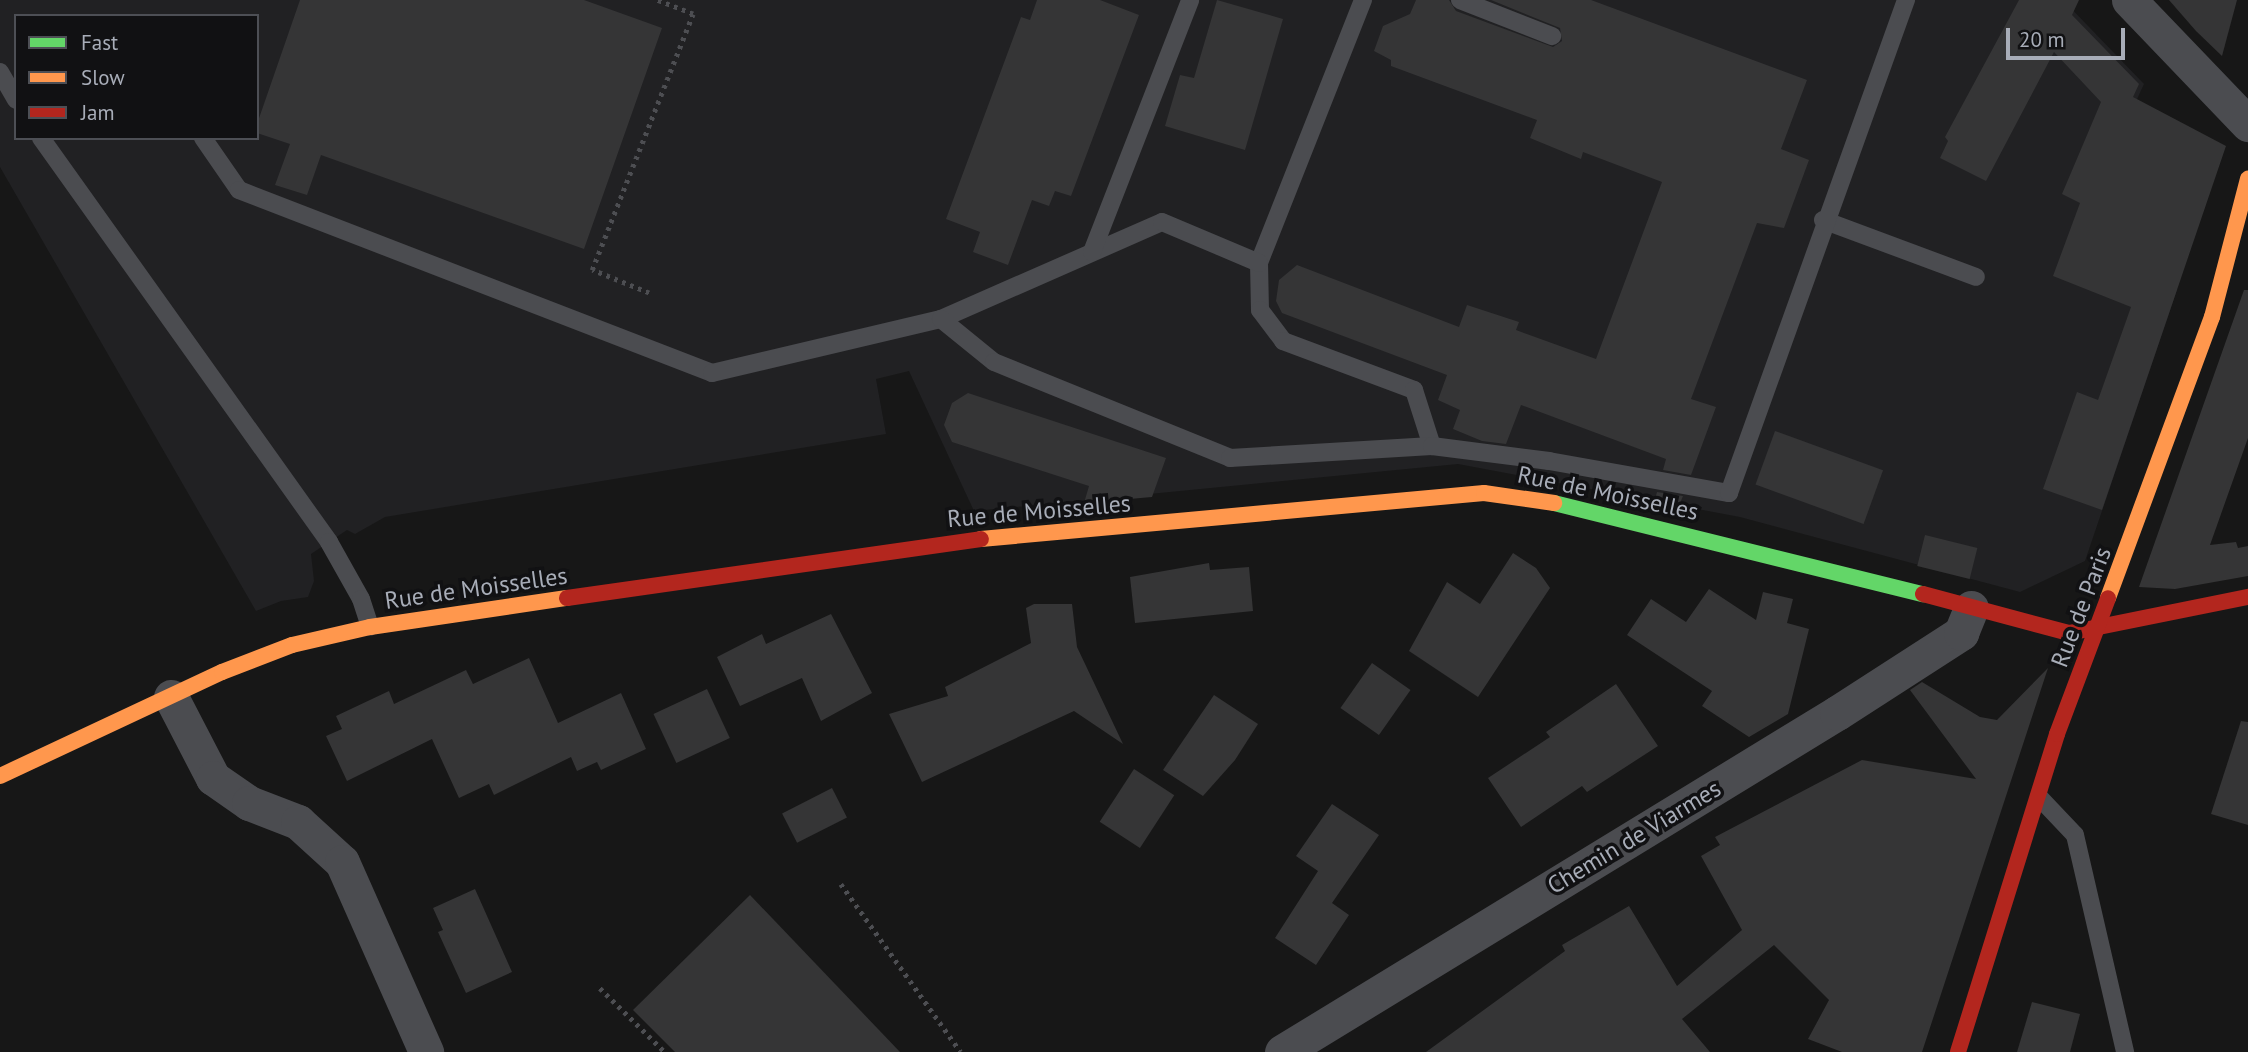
<!DOCTYPE html>
<html>
<head>
<meta charset="utf-8">
<style>
  body { margin:0 }
  #map { position:relative; width:2248px; height:1052px; overflow:hidden; background:#171717; font-family:"PT Sans",sans-serif }
  div>[style] { position:absolute }
  .built>* { inset:0; background:#212123 }
  .building>* { inset:0; background:#353536; transform-origin:0 0 }
  .path>* { height:4.5px; margin-top:-2.25px; transform-origin:0; background:repeating-linear-gradient(90deg,#4d4e52 0 3.5px,transparent 0 8.5px) }
  .lane>* { height:18px; margin:-9px; padding:0 9px; transform-origin:9px; border-radius:9px; background:#4b4c50 }
  .street>* { height:35px; margin:-17.5px; padding:0 17.5px; transform-origin:17.5px; border-radius:17.5px; background:#4b4c50 }
  .fast>* { height:16px; margin:-8px; padding:0 8px; transform-origin:8px; border-radius:8px; background:#63d668 }
  .slow>* { height:16px; margin:-8px; padding:0 8px; transform-origin:8px; border-radius:8px; background:#ff974d }
  .jam>* { height:16px; margin:-8px; padding:0 8px; transform-origin:8px; border-radius:8px; background:#b3261e }
  span { translate:-50% -50%; white-space:nowrap; text-align:center; line-height:1.15; -webkit-text-stroke:7px #111113; paint-order:stroke }
  .street-label { font-size:24px; color:#a8adb8 }
  .legend { position:absolute; left:14px; top:14px; width:245px; height:126px; box-sizing:border-box; background:#111113; border:2px solid #4d4f55; margin:0; padding:9px 12px; list-style:none; font-size:21px; color:#a8adb8 }
  .legend li { display:flex; align-items:center; gap:14px; height:35px }
  .legend b { width:35px; border:2px solid #4d4f55 }
  .scale { position:absolute; left:2006px; top:28px; width:119px; height:32px; box-sizing:border-box; border:4px solid #a8adb8; border-top:0; padding-left:9px; font-size:21px; line-height:24px; white-space:nowrap; color:#a8adb8; -webkit-text-stroke:5px #111113; paint-order:stroke }
</style>
</head>
<body>
<div id="map">
  <div class="built">
    <div style="clip-path:polygon(evenodd,0 0,2063px 0,2144px 84px,2070px 246px,2177px 290px,2085px 561px,2020px 592px,1740px 517px,1458px 464px,974px 511px,909px 371px,876px 379px,886px 434px,385px 517px,355px 534px,347px 530px,311px 554px,314px 581px,308px 597px,281px 601px,256px 611px,0 167px,0 0,16px 16px,257px 16px,257px 138px,16px 138px,16px 16px)"></div>
  </div>
  <div class="building">
    <div style="clip-path:polygon(300px 0,584px 0,662px 28px,584px 249px,321px 155px,307px 195px,275px 185px,290px 144px,257px 133px,257px 124px)"></div>
    <div style="clip-path:polygon(1037px 0,1100px 0,1139px 15px,1071px 196px,1055px 191px,1049px 206px,1032px 200px,1008px 265px,973px 252px,980px 232px,946px 219px,1021px 17px,1030px 20px)"></div>
    <div style="clip-path:polygon(1217px 0,1283px 19px,1245px 150px,1165px 126px,1180px 75px,1194px 78px)"></div>
    <div style="clip-path:polygon(1416px 0,1449px 0,1456px 11px,1553px 47px,1562px 41px,1560px 28px,1491px 0,1591px 0,1807px 80px,1781px 149px,1809px 160px,1784px 228px,1757px 223px,1691px 399px,1716px 407px,1691px 475px,1663px 470px,1666px 459px,1521px 405px,1506px 444px,1482px 441px,1453px 429px,1460px 410px,1438px 400px,1447px 375px,1282px 313px,1276px 301px,1279px 280px,1297px 265px,1459px 327px,1467px 305px,1519px 322px,1516px 330px,1596px 359px,1662px 182px,1583px 152px,1581px 159px,1530px 138px,1537px 120px,1391px 66px,1391px 60px,1374px 51px,1383px 26px,1410px 14px)"></div>
    <div style="clip-path:polygon(2019px 0,2079px 0,2072px 15px,2139px 84px,2133px 97px,2226px 146px,2102px 510px,2043px 489px,2077px 392px,2098px 400px,2131px 307px,2053px 276px,2080px 203px,2062px 194px,2101px 102px,2054px 52px,1986px 181px,1940px 158px,1948px 141px,1945px 137px)"></div>
    <div style="clip-path:polygon(2169px 0,2237px 0,2222px 56px,2196px 31px)"></div>
    <div style="clip-path:polygon(2244px 290px,2248px 290px,2248px 438px,2210px 545px,2236px 542px,2238px 548px,2248px 546px,2248px 576px,2175px 589px,2139px 587px)"></div>
    <div style="clip-path:polygon(968px 393px,1166px 458px,1152px 497px,1084px 503px,1089px 486px,952px 442px,944px 425px,952px 403px)"></div>
    <div style="left:1775px;top:431px;width:115px;height:57px;rotate:20deg"></div>
    <div style="clip-path:polygon(1657px 492px,1683px 496px,1678px 508px,1654px 503px)"></div>
    <div style="left:1925px;top:535px;width:54px;height:32px;rotate:14deg"></div>
    <div style="clip-path:polygon(1513px 553px,1536px 568px,1550px 588px,1478px 697px,1409px 651px,1447px 582px,1480px 604px)"></div>
    <div style="clip-path:polygon(1209px 563px,1210px 570px,1249px 567px,1253px 611px,1135px 623px,1130px 577px)"></div>
    <div style="clip-path:polygon(1709px 589px,1756px 620px,1763px 592px,1793px 599px,1787px 623px,1809px 629px,1788px 714px,1749px 737px,1702px 706px,1712px 691px,1627px 635px,1651px 599px,1686px 622px)"></div>
    <div style="clip-path:polygon(1034px 604px,1072px 604px,1077px 647px,1123px 744px,1074px 711px,922px 782px,889px 714px,948px 696px,945px 687px,1031px 643px,1026px 608px)"></div>
    <div style="clip-path:polygon(831px 614px,872px 693px,821px 721px,802px 678px,740px 706px,717px 657px,762px 634px,766px 644px)"></div>
    <div style="clip-path:polygon(529px 658px,558px 723px,621px 693px,646px 749px,601px 770px,597px 762px,577px 771px,571px 757px,494px 795px,489px 784px,459px 798px,432px 739px,347px 781px,326px 736px,342px 729px,336px 716px,389px 691px,394px 704px,466px 670px,473px 684px)"></div>
    <div style="left:1372px;top:663px;width:47px;height:55px;rotate:35deg"></div>
    <div style="clip-path:polygon(2048px 668px,1922px 1052px,1842px 1052px,1808px 1039px,1829px 1000px,1774px 945px,1682px 1019px,1710px 1052px,1426px 1052px,1565px 951px,1562px 945px,1629px 906px,1677px 986px,1742px 930px,1701px 856px,1720px 845px,1715px 837px,1862px 760px,1976px 779px,1910px 690px,1922px 682px,1980px 717px,1997px 720px)"></div>
    <div style="clip-path:polygon(1616px 684px,1658px 746px,1587px 792px,1582px 786px,1521px 827px,1488px 778px,1550px 737px,1546px 732px)"></div>
    <div style="left:707px;top:689px;width:54px;height:59px;rotate:65deg"></div>
    <div style="clip-path:polygon(1214px 695px,1258px 724px,1235px 760px,1203px 796px,1163px 770px)"></div>
    <div style="clip-path:polygon(2241px 721px,2248px 722px,2248px 825px,2211px 814px)"></div>
    <div style="left:1134px;top:769px;width:48px;height:63px;rotate:33deg"></div>
    <div style="left:832px;top:788px;width:33px;height:56px;rotate:63deg"></div>
    <div style="clip-path:polygon(1332px 804px,1379px 835px,1332px 903px,1349px 915px,1316px 965px,1275px 938px,1318px 871px,1296px 856px)"></div>
    <div style="clip-path:polygon(475px 889px,512px 972px,466px 993px,438px 932px,443px 930px,433px 908px)"></div>
    <div style="clip-path:polygon(750px 895px,900px 1052px,675px 1052px,633px 1010px)"></div>
    <div style="clip-path:polygon(2032px 1002px,2080px 1014px,2070px 1052px,2017px 1052px)"></div>
  </div>
  <div class="path">
    <div style="left:649px;top:293px;width:61px;rotate:-158deg"></div>
    <div style="left:592px;top:270px;width:275px;rotate:-68.5deg"></div>
    <div style="left:693px;top:14px;width:39px;rotate:-159deg"></div>
    <div style="left:841px;top:884px;width:206px;rotate:54.5deg"></div>
    <div style="left:600px;top:988px;width:91px;rotate:44.6deg"></div>
  </div>
  <div class="lane">
    <div style="left:1363px;top:0;width:283px;rotate:111.6deg"></div>
    <div style="left:1259px;top:263px;width:47px;rotate:88.8deg"></div>
    <div style="left:1260px;top:310px;width:39px;rotate:53deg"></div>
    <div style="left:1283px;top:341px;width:140px;rotate:20.5deg"></div>
    <div style="left:1414px;top:390px;width:59px;rotate:72.2deg"></div>
    <div style="left:1460px;top:0;width:99px;rotate:21.4deg"></div>
    <div style="left:0;top:72px;width:32px;rotate:60deg"></div>
    <div style="left:41px;top:138px;width:496px;rotate:54.5deg"></div>
    <div style="left:329px;top:542px;width:65px;rotate:60.7deg"></div>
    <div style="left:361px;top:599px;width:29px;rotate:72deg"></div>
    <div style="left:203px;top:138px;width:63px;rotate:55.3deg"></div>
    <div style="left:239px;top:190px;width:507px;rotate:21.15deg"></div>
    <div style="left:712px;top:373px;width:235px;rotate:-13.3deg"></div>
    <div style="left:941px;top:319px;width:241px;rotate:-23.7deg"></div>
    <div style="left:1162px;top:222px;width:105px;rotate:22.9deg"></div>
    <div style="left:1823px;top:220px;width:163px;rotate:20.4deg"></div>
    <div style="left:1092px;top:252px;width:270px;rotate:-68.7deg"></div>
    <div style="left:941px;top:319px;width:68px;rotate:39.1deg"></div>
    <div style="left:994px;top:362px;width:255px;rotate:22.1deg"></div>
    <div style="left:1230px;top:458px;width:202px;rotate:-3.4deg"></div>
    <div style="left:1432px;top:446px;width:118px;rotate:7.3deg"></div>
    <div style="left:1549px;top:461px;width:183px;rotate:10.1deg"></div>
    <div style="left:1729px;top:493px;width:524px;rotate:-70.25deg"></div>
    <div style="left:2039px;top:797px;width:52px;rotate:46.5deg"></div>
    <div style="left:2075px;top:835px;width:223px;rotate:77deg"></div>
  </div>
  <div class="street">
    <div style="left:2129px;top:0;width:172px;rotate:46.2deg"></div>
    <div style="left:171px;top:697px;width:91px;rotate:62.6deg"></div>
    <div style="left:213px;top:778px;width:44px;rotate:34.8deg"></div>
    <div style="left:249px;top:803px;width:53px;rotate:21.2deg"></div>
    <div style="left:298px;top:822px;width:59px;rotate:42.3deg"></div>
    <div style="left:342px;top:862px;width:208px;rotate:66.1deg"></div>
    <div style="left:1282px;top:1052px;width:650px;rotate:-31.42deg"></div>
    <div style="left:1837px;top:713px;width:148px;rotate:-32.8deg"></div>
    <div style="left:1961px;top:633px;width:27px;rotate:-68deg"></div>
  </div>
  <div class="fast">
    <div style="left:1554px;top:503px;width:380px;rotate:13.9deg"></div>
  </div>
  <div class="slow">
    <div style="left:981px;top:539px;width:505px;rotate:-5.23deg"></div>
    <div style="left:1484px;top:493px;width:71px;rotate:8.1deg"></div>
    <div style="left:2108px;top:598px;width:300px;rotate:-69.7deg"></div>
    <div style="left:2212px;top:317px;width:143px;rotate:-75.4deg"></div>
    <div style="left:0;top:776px;width:245px;rotate:-25.1deg"></div>
    <div style="left:222px;top:672px;width:75px;rotate:-21.1deg"></div>
    <div style="left:292px;top:645px;width:80px;rotate:-13deg"></div>
    <div style="left:370px;top:627px;width:199px;rotate:-8.4deg"></div>
  </div>
  <div class="jam">
    <div style="left:1923px;top:594px;width:151px;rotate:15deg"></div>
    <div style="left:2069px;top:633px;width:183px;rotate:-11.4deg"></div>
    <div style="left:567px;top:598px;width:418px;rotate:-8.1deg"></div>
    <div style="left:1958px;top:1052px;width:333px;rotate:-72.7deg"></div>
    <div style="left:2057px;top:734px;width:145px;rotate:-69.4deg"></div>
  </div>
  <div class="street-label">
    <span style="left:1608px;top:493px;rotate:12deg">Rue de Moisselles</span>
    <span style="left:1039px;top:511px;rotate:-5deg">Rue de Moisselles</span>
    <span style="left:476px;top:588px;rotate:-8deg">Rue de Moisselles</span>
    <span style="left:2081px;top:607px;rotate:-69deg">Rue de Paris</span>
    <span style="left:1634px;top:837px;rotate:-31deg">Chemin de Viarmes</span>
  </div>
  <ul class="legend">
  <li><b style="height:9px;background:#63d668"></b>Fast</li>
  <li><b style="height:9px;background:#ff974d"></b>Slow</li>
  <li><b style="height:9px;background:#b3261e"></b>Jam</li>
  </ul>
  <div class="scale">20 m</div>
</div>
</body>
</html>
